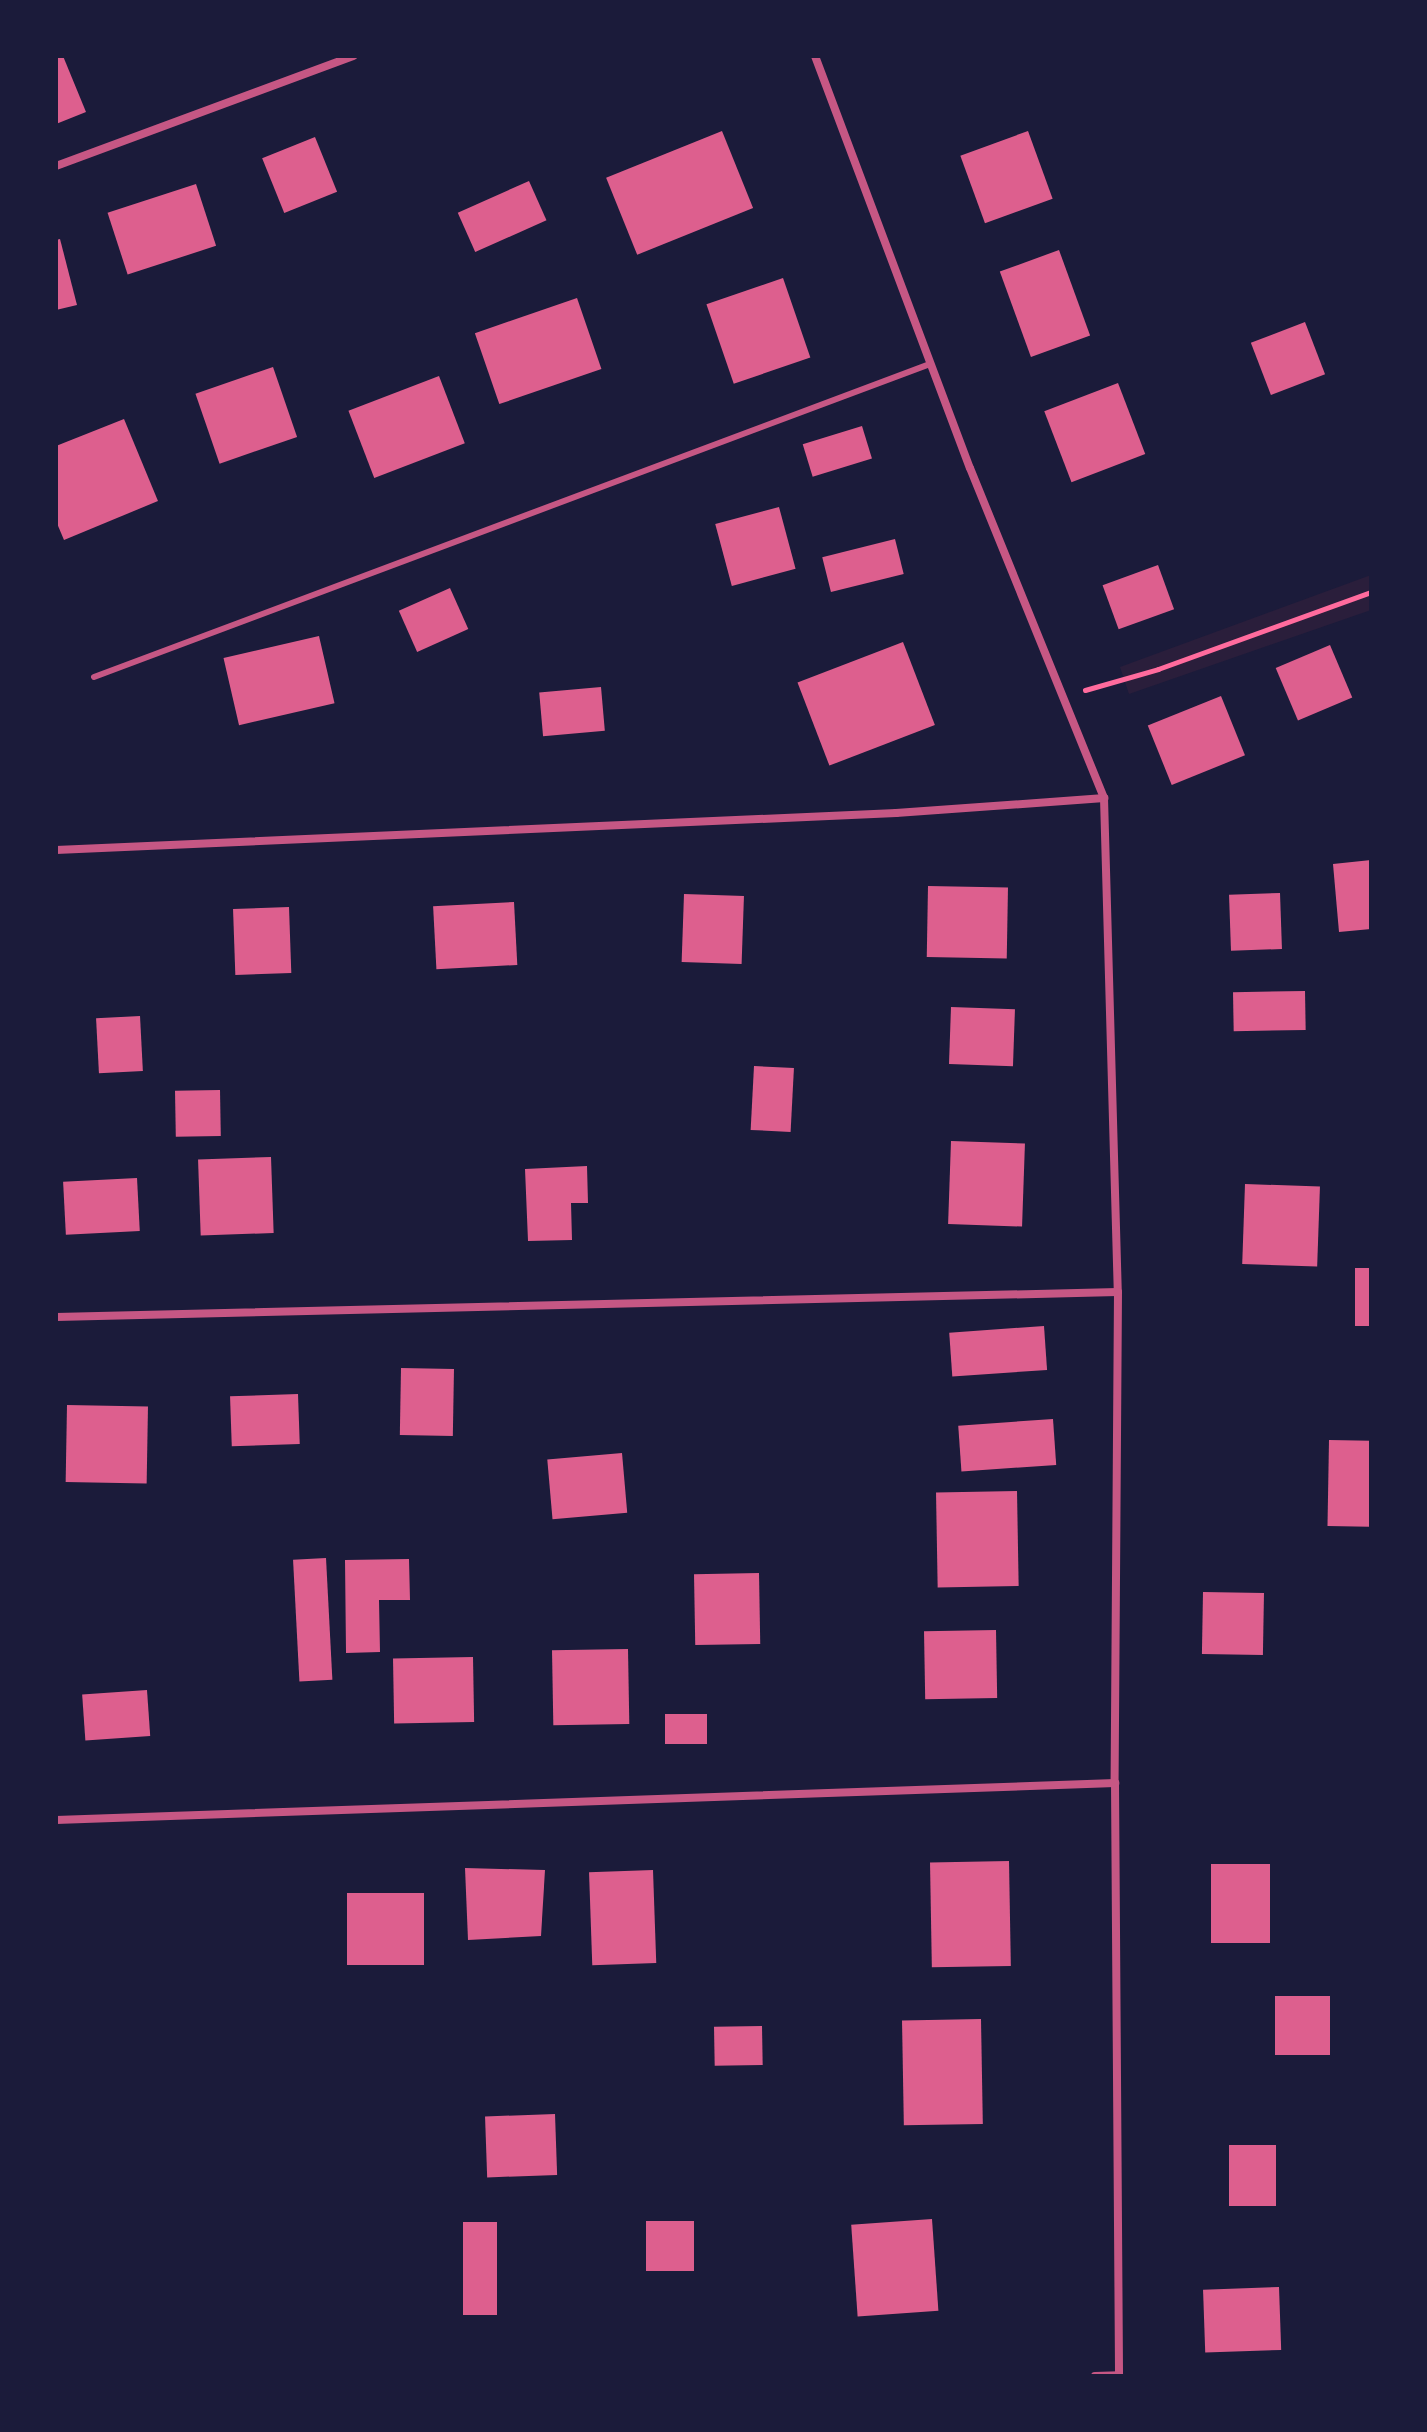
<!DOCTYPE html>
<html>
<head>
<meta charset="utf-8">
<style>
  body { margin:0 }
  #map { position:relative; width:1427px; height:2432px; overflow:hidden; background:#1b1b3a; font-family:"PT Sans Narrow",sans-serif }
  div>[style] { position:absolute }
  .green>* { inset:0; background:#2a1e3b }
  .building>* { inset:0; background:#dd5f8e; transform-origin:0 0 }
  .path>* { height:5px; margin:-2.5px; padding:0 2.5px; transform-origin:2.5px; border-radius:2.5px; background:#ff6b9d }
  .service>* { height:6px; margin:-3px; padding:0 3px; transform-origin:3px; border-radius:3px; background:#c65784 }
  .minor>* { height:8px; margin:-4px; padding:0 4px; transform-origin:4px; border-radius:4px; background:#c65784 }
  span { translate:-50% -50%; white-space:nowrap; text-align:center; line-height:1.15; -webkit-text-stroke:8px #1b1b3a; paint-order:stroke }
  .frame { position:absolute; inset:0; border:58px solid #1b1b3a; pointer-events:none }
</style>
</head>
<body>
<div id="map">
  <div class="green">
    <div style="clip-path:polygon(1371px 575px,1371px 610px,1129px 694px,1120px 667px)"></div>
  </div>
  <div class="building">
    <div style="clip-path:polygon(56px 56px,63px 56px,86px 112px,56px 124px)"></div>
    <div style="left:722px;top:131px;width:83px;height:125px;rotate:68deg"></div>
    <div style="left:1028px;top:131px;width:72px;height:72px;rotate:70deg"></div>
    <div style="left:315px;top:137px;width:59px;height:57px;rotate:68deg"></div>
    <div style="left:529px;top:181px;width:43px;height:78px;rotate:66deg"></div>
    <div style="left:196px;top:184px;width:65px;height:93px;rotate:72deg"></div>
    <div style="clip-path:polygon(60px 239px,77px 305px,56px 310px,56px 240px)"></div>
    <div style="left:1059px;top:250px;width:91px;height:63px;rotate:70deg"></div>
    <div style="left:783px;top:278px;width:84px;height:81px;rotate:71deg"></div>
    <div style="left:577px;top:298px;width:75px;height:108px;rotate:71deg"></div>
    <div style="left:1305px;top:322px;width:56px;height:58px;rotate:69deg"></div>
    <div style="left:273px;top:367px;width:74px;height:82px;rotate:71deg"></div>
    <div style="left:439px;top:376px;width:72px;height:97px;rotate:69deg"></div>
    <div style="left:1118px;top:383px;width:76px;height:79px;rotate:69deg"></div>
    <div style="clip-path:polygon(124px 419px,158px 501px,64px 540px,56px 521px,56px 446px)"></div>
    <div style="left:862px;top:426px;width:34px;height:62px;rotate:73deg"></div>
    <div style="left:779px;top:507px;width:64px;height:66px;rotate:75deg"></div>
    <div style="left:895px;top:539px;width:36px;height:75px;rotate:76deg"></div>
    <div style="left:1158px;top:565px;width:47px;height:59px;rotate:70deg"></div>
    <div style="left:450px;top:588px;width:45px;height:56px;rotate:66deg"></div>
    <div style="left:319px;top:636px;width:69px;height:98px;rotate:77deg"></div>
    <div style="left:903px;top:642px;width:89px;height:113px;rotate:69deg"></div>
    <div style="left:1330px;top:645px;width:57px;height:59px;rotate:67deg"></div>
    <div style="left:601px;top:687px;width:44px;height:62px;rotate:85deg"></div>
    <div style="left:1221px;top:696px;width:64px;height:79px;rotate:68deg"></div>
    <div style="clip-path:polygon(1371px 860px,1371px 929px,1339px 932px,1333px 864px)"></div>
    <div style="left:928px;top:886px;width:80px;height:71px;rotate:1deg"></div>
    <div style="left:1280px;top:893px;width:56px;height:51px;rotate:88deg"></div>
    <div style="left:684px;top:894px;width:60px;height:68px;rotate:2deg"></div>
    <div style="left:514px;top:902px;width:63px;height:81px;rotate:87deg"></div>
    <div style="left:289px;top:907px;width:66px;height:56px;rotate:88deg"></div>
    <div style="left:1305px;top:991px;width:39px;height:72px;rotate:89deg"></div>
    <div style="left:951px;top:1007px;width:64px;height:57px;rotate:2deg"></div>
    <div style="left:140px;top:1016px;width:55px;height:44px;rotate:87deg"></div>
    <div style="left:754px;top:1066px;width:40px;height:64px;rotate:3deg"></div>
    <div style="left:220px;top:1090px;width:46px;height:45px;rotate:89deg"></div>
    <div style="left:951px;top:1141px;width:74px;height:83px;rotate:2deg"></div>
    <div style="left:271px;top:1157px;width:76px;height:73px;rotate:88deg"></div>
    <div style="clip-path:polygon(587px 1166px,588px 1203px,571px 1203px,572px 1240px,528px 1241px,525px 1169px)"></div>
    <div style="left:137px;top:1178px;width:53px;height:74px;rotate:87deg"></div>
    <div style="left:1245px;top:1184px;width:75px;height:80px;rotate:2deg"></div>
    <div style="left:1355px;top:1268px;width:16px;height:58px"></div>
    <div style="left:1044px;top:1326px;width:44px;height:95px;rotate:86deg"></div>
    <div style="left:401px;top:1368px;width:53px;height:67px;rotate:1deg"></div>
    <div style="left:298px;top:1394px;width:50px;height:68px;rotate:88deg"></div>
    <div style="left:67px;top:1405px;width:81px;height:77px;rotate:1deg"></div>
    <div style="left:1053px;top:1419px;width:46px;height:95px;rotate:86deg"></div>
    <div style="left:1329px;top:1440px;width:42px;height:86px;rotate:1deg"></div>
    <div style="left:622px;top:1453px;width:60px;height:75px;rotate:85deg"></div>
    <div style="left:1017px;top:1491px;width:95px;height:81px;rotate:89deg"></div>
    <div style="left:326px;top:1558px;width:122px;height:33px;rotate:87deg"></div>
    <div style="clip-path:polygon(409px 1559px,410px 1600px,379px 1600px,380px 1652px,346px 1653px,345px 1560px)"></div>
    <div style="left:759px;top:1573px;width:71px;height:65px;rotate:89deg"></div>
    <div style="left:1203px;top:1592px;width:61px;height:62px;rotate:1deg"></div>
    <div style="left:996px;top:1630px;width:68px;height:72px;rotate:89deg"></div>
    <div style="left:628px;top:1649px;width:75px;height:76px;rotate:89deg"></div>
    <div style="left:473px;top:1657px;width:65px;height:80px;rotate:89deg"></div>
    <div style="left:147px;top:1690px;width:46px;height:65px;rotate:86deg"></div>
    <div style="left:665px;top:1714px;width:42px;height:30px"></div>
    <div style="left:1009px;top:1861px;width:105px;height:79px;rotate:89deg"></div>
    <div style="left:1211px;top:1864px;width:59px;height:79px"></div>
    <div style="clip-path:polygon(465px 1868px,545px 1870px,541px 1936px,468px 1940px)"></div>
    <div style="left:653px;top:1870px;width:93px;height:64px;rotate:88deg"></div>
    <div style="left:347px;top:1893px;width:77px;height:72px"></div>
    <div style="left:1275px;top:1996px;width:55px;height:59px"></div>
    <div style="left:981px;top:2019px;width:105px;height:79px;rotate:89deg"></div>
    <div style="left:762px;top:2026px;width:39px;height:48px;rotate:89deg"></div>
    <div style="left:555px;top:2114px;width:61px;height:70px;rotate:88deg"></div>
    <div style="left:1229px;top:2145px;width:47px;height:61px"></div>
    <div style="left:932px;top:2219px;width:92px;height:81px;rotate:86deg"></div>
    <div style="left:694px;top:2221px;width:50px;height:48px;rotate:90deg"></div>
    <div style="left:463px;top:2222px;width:34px;height:93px"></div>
    <div style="left:1279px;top:2287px;width:63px;height:76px;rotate:88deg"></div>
  </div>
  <div class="path">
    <div style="left:1085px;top:690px;width:76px;rotate:-16deg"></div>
    <div style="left:1158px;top:669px;width:226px;rotate:-19.9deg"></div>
  </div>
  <div class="service">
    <div style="left:94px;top:677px;width:893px;rotate:-20.53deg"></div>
  </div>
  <div class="minor">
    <div style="left:815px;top:56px;width:440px;rotate:69.4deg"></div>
    <div style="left:970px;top:468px;width:356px;rotate:67.9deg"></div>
    <div style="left:1104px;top:798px;width:494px;rotate:88.4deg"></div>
    <div style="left:1118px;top:1292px;width:491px;rotate:90.4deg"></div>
    <div style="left:1115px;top:1783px;width:593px;rotate:89.61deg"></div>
    <div style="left:56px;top:166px;width:317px;rotate:-20.3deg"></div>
    <div style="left:56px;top:850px;width:841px;rotate:-2.52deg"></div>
    <div style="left:896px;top:813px;width:209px;rotate:-4.1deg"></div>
    <div style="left:56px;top:1317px;width:1062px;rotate:-1.35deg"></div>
    <div style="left:56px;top:1820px;width:1060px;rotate:-2deg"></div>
    <div style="left:1095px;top:2376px;width:24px;rotate:-2deg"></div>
  </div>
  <div class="frame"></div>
</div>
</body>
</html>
